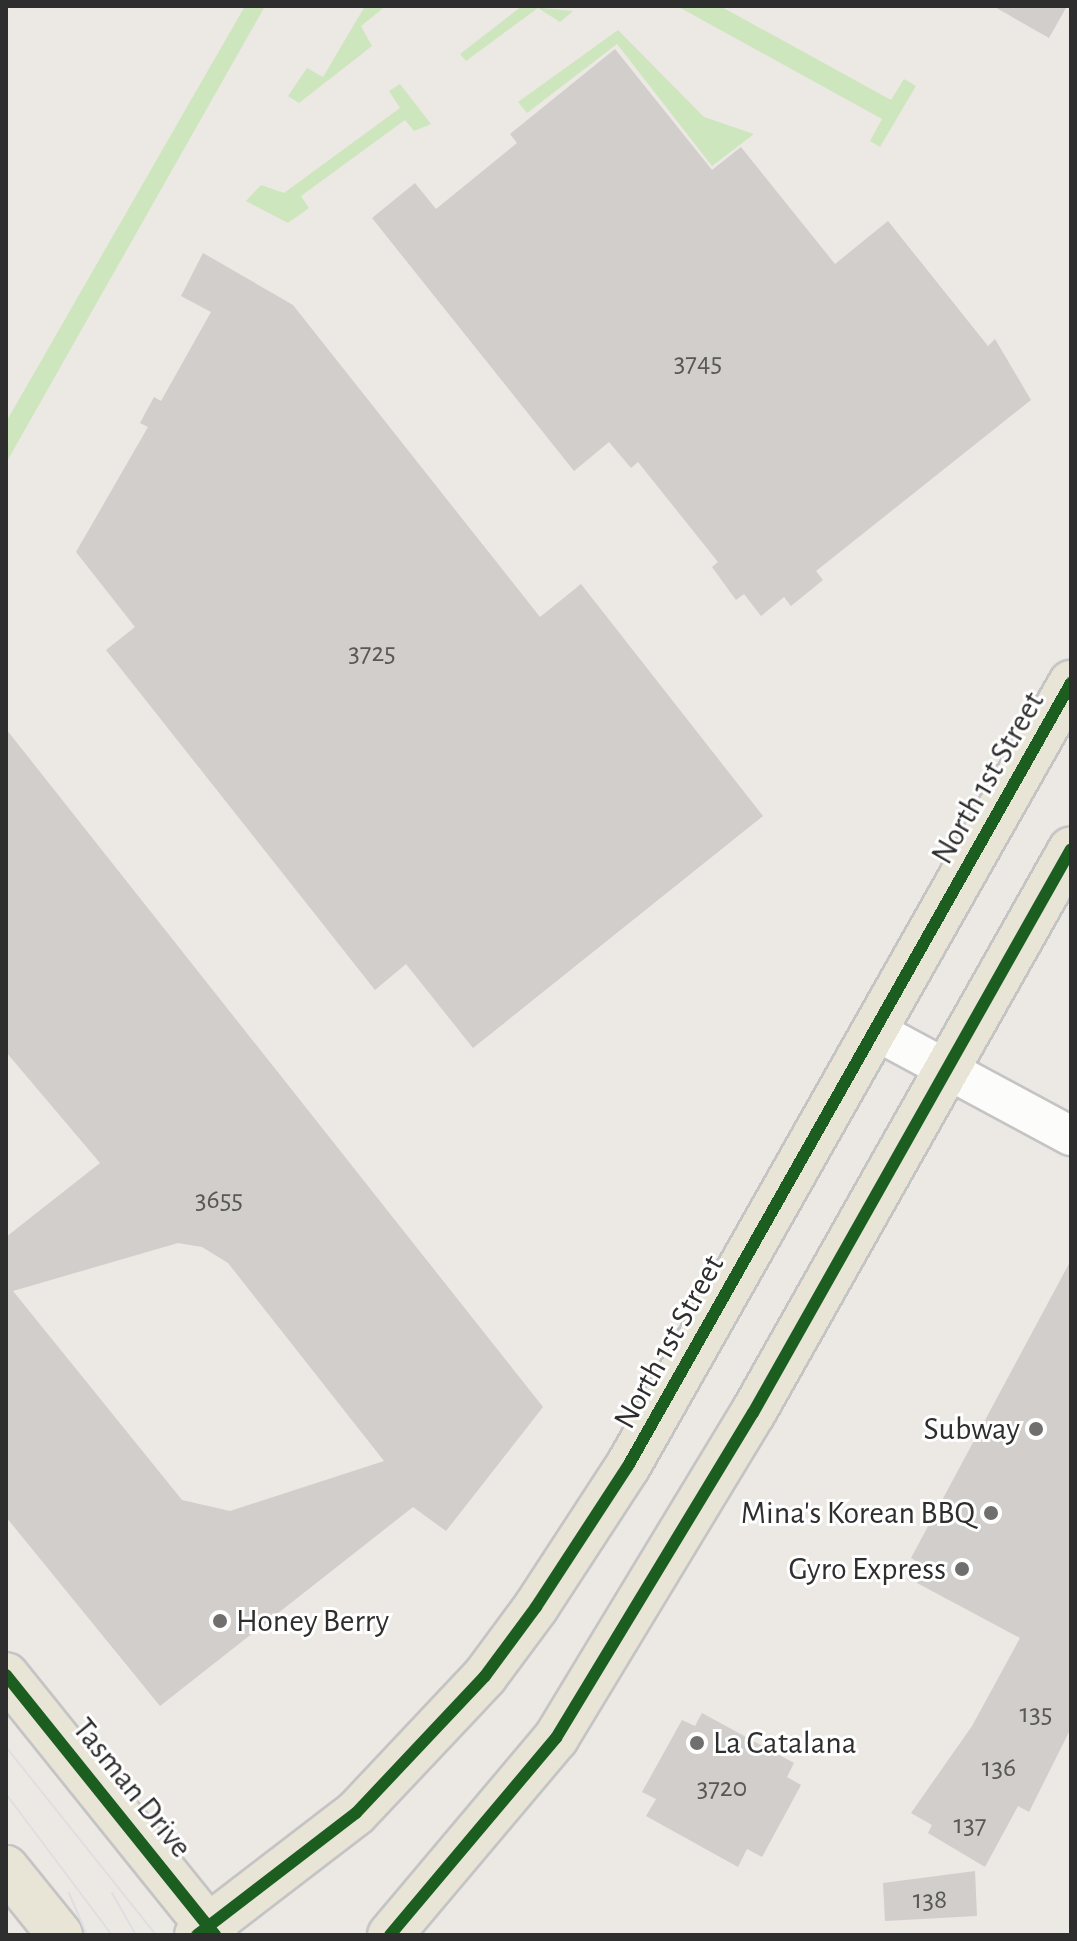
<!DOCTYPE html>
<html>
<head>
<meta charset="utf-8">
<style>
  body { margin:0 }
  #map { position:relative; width:1077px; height:1941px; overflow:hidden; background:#ece8e4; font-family:"Alegreya Sans",sans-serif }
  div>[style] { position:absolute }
  .green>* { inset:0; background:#cee6be }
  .building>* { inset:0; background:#d1cecb }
  .roads { filter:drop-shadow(2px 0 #c5c4c5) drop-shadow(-2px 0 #c5c4c5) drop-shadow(0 2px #c5c4c5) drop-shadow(0 -2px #c5c4c5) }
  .street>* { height:38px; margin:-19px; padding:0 19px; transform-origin:19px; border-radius:19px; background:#fcfcfb }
  .primary>* { height:44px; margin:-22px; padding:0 22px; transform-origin:22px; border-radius:22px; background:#e8e4d6 }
  .tram>* { height:2px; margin:-1px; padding:0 1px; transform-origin:1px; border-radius:1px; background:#dfdfe1 }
  .cycleway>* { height:12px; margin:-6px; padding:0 6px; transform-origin:6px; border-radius:6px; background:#1b5e20 }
  .dots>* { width:22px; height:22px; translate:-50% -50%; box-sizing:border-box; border:4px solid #fff; border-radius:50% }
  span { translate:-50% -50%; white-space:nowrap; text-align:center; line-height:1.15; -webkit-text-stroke:6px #fff; paint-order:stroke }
  .number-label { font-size:28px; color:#585857 }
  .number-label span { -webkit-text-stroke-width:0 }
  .street-label { font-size:32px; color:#2e2e2e }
  .poi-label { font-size:32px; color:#2e2e2e }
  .right { translate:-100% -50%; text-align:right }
  .left { translate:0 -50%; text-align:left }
  .frame { position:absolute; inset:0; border:8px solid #2e2e2e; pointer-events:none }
</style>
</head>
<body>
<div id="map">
  <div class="green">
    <div style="clip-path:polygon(245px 6px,265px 6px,6px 463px,6px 422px)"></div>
    <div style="clip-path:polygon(365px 6px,386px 6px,361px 26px,372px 46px,299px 103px,288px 96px,307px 68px,323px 77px)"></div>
    <div style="clip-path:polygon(522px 6px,573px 11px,560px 22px,538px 8px,466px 61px,460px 54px)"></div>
    <div style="clip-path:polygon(677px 6px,720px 6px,891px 100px,904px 79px,916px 86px,880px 147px,870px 141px,882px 119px)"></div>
    <div style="clip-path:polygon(618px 30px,704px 117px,754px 134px,712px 166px,617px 44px,527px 113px,518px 102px)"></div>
    <div style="clip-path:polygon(400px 84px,431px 124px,414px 131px,405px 120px,301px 196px,309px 208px,288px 223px,246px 201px,261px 185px,284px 193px,400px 108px,389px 91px)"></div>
  </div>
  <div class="building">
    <div style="clip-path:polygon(993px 6px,1067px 6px,1049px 38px)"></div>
    <div style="clip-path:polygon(615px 49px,712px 170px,741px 147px,835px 264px,888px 221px,988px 346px,995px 339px,1031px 400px,816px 571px,823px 580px,791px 606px,784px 597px,761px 616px,744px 594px,736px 600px,712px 567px,718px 562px,638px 462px,631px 468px,609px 442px,574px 471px,372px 218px,415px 183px,436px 209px,517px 143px,510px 134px)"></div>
    <div style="clip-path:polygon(203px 253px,293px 305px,540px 617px,581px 584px,763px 816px,473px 1048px,406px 964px,375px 990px,106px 650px,135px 627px,76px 552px,148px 427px,140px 423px,154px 397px,161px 401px,211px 312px,181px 296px)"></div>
    <div style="clip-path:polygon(evenodd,6px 729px,543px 1407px,446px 1531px,413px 1507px,160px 1706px,6px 1517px,6px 1237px,100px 1163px,6px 1052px,6px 729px,178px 1243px,202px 1247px,228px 1263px,384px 1461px,230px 1511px,182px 1500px,13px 1291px,178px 1243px)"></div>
    <div style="clip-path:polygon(1071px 1260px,1071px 1728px,1029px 1812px,1018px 1806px,985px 1867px,928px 1833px,932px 1825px,911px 1813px,972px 1726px,1020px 1638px,917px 1583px,926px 1567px,911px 1558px)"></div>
    <div style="clip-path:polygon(702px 1713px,794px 1763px,787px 1777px,801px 1785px,762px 1857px,747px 1849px,738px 1867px,646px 1816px,656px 1799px,642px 1792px,682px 1720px,695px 1726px)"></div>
    <div style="clip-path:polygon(975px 1871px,977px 1916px,885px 1921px,883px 1883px)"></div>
  </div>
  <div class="roads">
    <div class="street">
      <div style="left:874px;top:1030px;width:224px;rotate:28.3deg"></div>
    </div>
    <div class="primary">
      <div style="left:6px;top:1675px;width:334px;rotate:51.2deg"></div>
      <div style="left:6px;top:1868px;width:86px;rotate:51.1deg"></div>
      <div style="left:197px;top:1935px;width:200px;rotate:-37.5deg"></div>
      <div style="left:356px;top:1813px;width:188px;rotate:-46.7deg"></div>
      <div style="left:485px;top:1676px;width:86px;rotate:-53.5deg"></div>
      <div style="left:536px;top:1607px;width:168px;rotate:-56.9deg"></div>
      <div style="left:628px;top:1466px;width:900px;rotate:-60.5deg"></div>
      <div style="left:390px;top:1935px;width:258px;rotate:-49.9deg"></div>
      <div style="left:556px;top:1738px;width:380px;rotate:-58.8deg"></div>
      <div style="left:753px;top:1413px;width:647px;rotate:-60.58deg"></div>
    </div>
  </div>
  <div class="tram">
    <div style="left:6px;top:1747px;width:241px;rotate:51.4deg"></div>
    <div style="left:6px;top:1794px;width:176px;rotate:53.1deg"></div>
    <div style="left:69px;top:1893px;width:46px;rotate:66.8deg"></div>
    <div style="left:112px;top:1893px;width:48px;rotate:60.3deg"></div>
  </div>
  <div class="cycleway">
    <div style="left:6px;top:1675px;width:334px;rotate:51.2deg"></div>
    <div style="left:197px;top:1935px;width:200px;rotate:-37.5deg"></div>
    <div style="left:356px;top:1813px;width:188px;rotate:-46.7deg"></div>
    <div style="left:485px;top:1676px;width:86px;rotate:-53.5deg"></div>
    <div style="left:536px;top:1607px;width:168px;rotate:-56.9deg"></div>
    <div style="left:628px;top:1466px;width:900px;rotate:-60.5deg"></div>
    <div style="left:390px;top:1935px;width:258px;rotate:-49.9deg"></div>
    <div style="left:556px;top:1738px;width:380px;rotate:-58.8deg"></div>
    <div style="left:753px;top:1413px;width:647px;rotate:-60.58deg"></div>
  </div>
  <div class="dots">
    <div style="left:1036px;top:1429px;background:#706f6e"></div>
    <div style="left:991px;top:1513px;background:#706f6e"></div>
    <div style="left:962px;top:1569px;background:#706f6e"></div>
    <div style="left:220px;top:1621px;background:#706f6e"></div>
    <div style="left:697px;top:1743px;background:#706f6e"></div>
  </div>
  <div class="number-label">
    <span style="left:698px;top:363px">3745</span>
    <span style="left:372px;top:653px">3725</span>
    <span style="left:219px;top:1200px">3655</span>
    <span style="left:1036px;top:1714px">135</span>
    <span style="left:999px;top:1768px">136</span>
    <span style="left:722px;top:1788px">3720</span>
    <span style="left:970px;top:1825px">137</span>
    <span style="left:930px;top:1900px">138</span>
  </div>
  <div class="street-label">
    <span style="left:988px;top:778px;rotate:-60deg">North 1st Street</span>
    <span style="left:669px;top:1342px;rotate:-61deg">North 1st Street</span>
    <span style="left:132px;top:1788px;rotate:51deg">Tasman Drive</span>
  </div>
  <div class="poi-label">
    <span class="right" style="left:1020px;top:1429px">Subway</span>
    <span class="right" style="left:975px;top:1513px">Mina's Korean BBQ</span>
    <span class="right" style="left:946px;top:1569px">Gyro Express</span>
    <span class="left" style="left:236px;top:1621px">Honey Berry</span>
    <span class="left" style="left:713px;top:1743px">La Catalana</span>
  </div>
  <div class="frame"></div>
</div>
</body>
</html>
